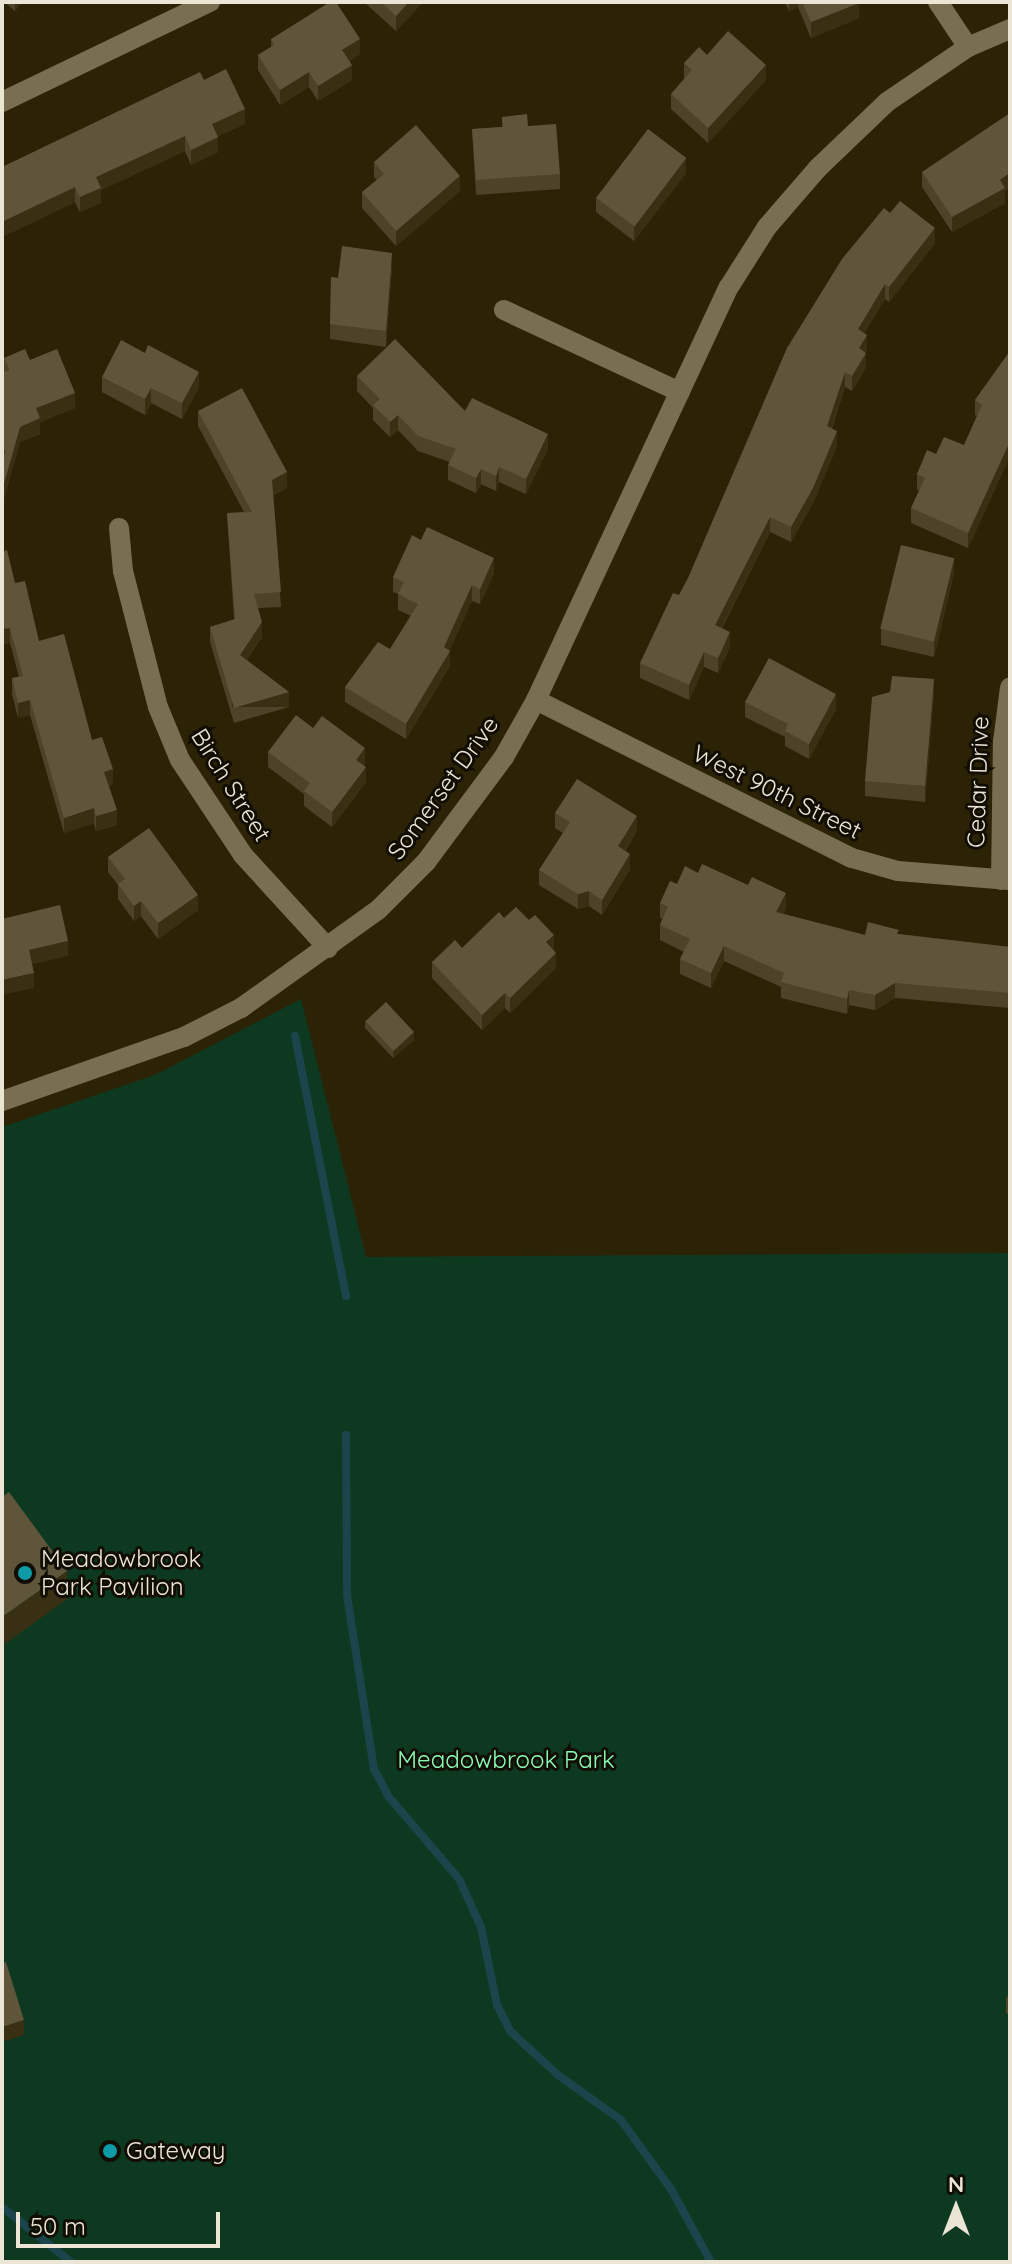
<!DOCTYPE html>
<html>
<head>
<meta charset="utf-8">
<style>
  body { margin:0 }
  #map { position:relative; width:1012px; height:2264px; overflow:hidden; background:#2c2307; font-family:Quicksand,sans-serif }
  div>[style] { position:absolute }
  .green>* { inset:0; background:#0e3921 }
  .stream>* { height:8px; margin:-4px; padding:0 4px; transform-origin:4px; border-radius:4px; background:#1c444c }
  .minor>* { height:20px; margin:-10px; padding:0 10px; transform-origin:10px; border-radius:10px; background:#786e50 }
  .wall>* { inset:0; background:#4d4328 }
  .shaded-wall>* { inset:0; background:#392f13; transform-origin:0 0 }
  .building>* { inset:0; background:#5e553b; transform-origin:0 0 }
  .dots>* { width:22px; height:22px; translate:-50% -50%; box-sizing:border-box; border:4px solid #110d03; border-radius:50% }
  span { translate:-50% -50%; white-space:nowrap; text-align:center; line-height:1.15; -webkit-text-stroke:6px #110d03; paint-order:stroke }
  .street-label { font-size:24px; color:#ebe5d5 }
  .poi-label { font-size:24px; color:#ebe5d5 }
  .left { translate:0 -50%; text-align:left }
  .park-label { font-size:24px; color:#8afdb5 }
  .frame { position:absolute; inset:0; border:4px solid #ebe5d5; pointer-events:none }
  .north { position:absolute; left:916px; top:2168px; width:80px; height:80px; -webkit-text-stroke:6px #110d03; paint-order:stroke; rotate:0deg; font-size:22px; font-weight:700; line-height:32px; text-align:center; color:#ebe5d5 }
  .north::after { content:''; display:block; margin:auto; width:28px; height:36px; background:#ebe5d5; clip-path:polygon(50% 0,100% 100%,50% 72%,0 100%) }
  .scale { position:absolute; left:16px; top:2212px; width:204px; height:36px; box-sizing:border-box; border:4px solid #ebe5d5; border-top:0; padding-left:10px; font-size:24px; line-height:28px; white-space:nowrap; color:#ebe5d5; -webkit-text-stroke:6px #110d03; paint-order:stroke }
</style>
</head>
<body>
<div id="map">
  <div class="green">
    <div style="clip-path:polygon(301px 999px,366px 1257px,1010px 1253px,1010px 2262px,2px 2262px,2px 1127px,155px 1075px)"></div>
  </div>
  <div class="stream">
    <div style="left:295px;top:1036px;width:265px;rotate:78.9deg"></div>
    <div style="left:346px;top:1435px;width:160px;rotate:89.6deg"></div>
    <div style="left:347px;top:1595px;width:176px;rotate:81.2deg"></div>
    <div style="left:374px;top:1769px;width:32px;rotate:62deg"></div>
    <div style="left:389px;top:1797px;width:108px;rotate:49.5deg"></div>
    <div style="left:459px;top:1879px;width:53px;rotate:65.4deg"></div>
    <div style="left:481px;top:1927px;width:80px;rotate:78.4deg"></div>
    <div style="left:497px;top:2005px;width:29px;rotate:63deg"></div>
    <div style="left:510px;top:2031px;width:65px;rotate:42.5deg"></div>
    <div style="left:558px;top:2075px;width:77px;rotate:35.5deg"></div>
    <div style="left:621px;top:2120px;width:85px;rotate:54.1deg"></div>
    <div style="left:671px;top:2189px;width:83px;rotate:61.3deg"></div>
    <div style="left:2px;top:2207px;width:88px;rotate:38.6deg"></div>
  </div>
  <div class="minor">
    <div style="left:938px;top:2px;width:54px;rotate:56.3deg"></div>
    <div style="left:2px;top:102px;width:231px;rotate:-25.7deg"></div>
    <div style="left:504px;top:310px;width:194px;rotate:25deg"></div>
    <div style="left:119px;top:528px;width:43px;rotate:84.7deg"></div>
    <div style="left:123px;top:571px;width:140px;rotate:75.6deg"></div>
    <div style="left:158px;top:707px;width:57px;rotate:67.5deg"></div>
    <div style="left:180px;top:760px;width:114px;rotate:56.4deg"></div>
    <div style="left:243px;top:855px;width:126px;rotate:47.6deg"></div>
    <div style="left:536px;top:700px;width:353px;rotate:26.6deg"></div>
    <div style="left:852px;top:858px;width:48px;rotate:15.8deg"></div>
    <div style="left:898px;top:871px;width:112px;rotate:4.6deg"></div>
    <div style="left:1001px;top:880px;width:138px;rotate:-89.2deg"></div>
    <div style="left:1003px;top:742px;width:55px;rotate:-82.7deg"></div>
    <div style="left:2px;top:1101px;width:193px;rotate:-19.4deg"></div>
    <div style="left:184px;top:1037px;width:64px;rotate:-27deg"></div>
    <div style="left:241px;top:1008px;width:168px;rotate:-35.6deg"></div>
    <div style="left:378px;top:910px;width:68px;rotate:-45deg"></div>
    <div style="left:426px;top:862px;width:131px;rotate:-53.4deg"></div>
    <div style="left:504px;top:757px;width:65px;rotate:-60.7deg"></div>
    <div style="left:536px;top:700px;width:456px;rotate:-65deg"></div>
    <div style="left:729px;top:287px;width:71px;rotate:-57.7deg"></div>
    <div style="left:767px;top:227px;width:78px;rotate:-49.2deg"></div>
    <div style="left:818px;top:168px;width:95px;rotate:-43.7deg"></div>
    <div style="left:887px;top:102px;width:98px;rotate:-34.2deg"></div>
    <div style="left:968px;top:47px;width:46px;rotate:-23.2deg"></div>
  </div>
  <div class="wall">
    <div style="clip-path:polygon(4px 2px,22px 2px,15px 11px)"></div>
    <div style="clip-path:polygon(364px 2px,423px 2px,396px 31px)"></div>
    <div style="clip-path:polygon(785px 2px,858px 2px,859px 18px,811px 38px,798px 7px,789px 11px)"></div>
    <div style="clip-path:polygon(271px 39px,360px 54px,349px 61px,352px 80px,318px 101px,309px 87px,280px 105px,258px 70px,258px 55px,271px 47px)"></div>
    <div style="clip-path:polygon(707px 55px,766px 80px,708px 143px,671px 109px,671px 94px,684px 79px,684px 63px)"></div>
    <div style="clip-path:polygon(204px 80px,245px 124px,218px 136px,218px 152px,191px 165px,185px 151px,101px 190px,101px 203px,80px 212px,75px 202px,2px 237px)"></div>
    <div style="clip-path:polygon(502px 117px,560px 174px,560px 189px,476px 195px,472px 129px,502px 127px)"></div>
    <div style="clip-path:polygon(374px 162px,460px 191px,396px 246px,362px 208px,362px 192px,377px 180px,374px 177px)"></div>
    <div style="clip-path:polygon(922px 172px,1005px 192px,1005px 203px,952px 232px,922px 187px)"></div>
    <div style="clip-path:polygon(686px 173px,634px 241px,596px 212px,596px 197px)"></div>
    <div style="clip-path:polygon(890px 213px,935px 243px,889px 302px,885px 299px,864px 333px,867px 350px,865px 352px,866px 368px,852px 391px,845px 387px,832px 428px,837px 446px,813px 503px,791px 542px,770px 532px,722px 628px,730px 647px,718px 673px,704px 667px,689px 700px,640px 678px,640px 663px,679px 595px)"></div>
    <div style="clip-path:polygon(392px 268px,386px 347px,330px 339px,331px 277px,338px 278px)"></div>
    <div style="clip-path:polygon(1010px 351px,1010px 456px,968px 548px,911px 523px,911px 508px,919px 491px,917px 489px,917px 474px,936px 454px,964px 445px,977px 416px,975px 415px,975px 400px)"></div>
    <div style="clip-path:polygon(4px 358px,30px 360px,75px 408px,40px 422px,40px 434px,20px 442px,3px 502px,2px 373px,4px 372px)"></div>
    <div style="clip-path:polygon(357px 376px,465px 411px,548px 449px,526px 494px,499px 482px,496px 491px,481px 484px,476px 493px,448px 480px,448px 465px,450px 462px,418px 451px,398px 430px,390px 437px,373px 420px,373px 408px,357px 391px)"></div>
    <div style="clip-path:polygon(102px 377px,199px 387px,182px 419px,151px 403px,145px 415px,102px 392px)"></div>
    <div style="clip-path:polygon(198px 411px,287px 488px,273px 495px,281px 607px,258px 608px,262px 637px,247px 660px,289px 707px,234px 723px,210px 642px,210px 627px,234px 620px,227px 513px,244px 512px,198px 426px)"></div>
    <div style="clip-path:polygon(494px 573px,480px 604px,472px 601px,449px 651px,450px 666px,406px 739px,345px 702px,345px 687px,390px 649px,411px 616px,398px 610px,398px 594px,393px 592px,393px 577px)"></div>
    <div style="clip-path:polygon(954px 573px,934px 657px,881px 645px,881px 629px)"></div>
    <div style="clip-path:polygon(15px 583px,39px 641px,92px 740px,113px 784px,109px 786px,117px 825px,96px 831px,94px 823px,64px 833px,30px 715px,18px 718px,12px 694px,12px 678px,19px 677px,10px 643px,2px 645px)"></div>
    <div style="clip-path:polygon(890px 692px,934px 694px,925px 802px,865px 796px,865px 781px)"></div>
    <div style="clip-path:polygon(745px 702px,836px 709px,809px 759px,785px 746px,785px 737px,745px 717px)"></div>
    <div style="clip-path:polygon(313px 728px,365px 763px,363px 765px,366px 782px,332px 827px,304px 806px,304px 794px,268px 767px,268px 752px)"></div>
    <div style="clip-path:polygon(555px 813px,637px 831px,625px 851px,630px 869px,602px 915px,589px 906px,578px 909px,539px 885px,539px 870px,563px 833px,555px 828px)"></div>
    <div style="clip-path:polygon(108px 857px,198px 910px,158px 939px,141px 916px,134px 921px,118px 899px,118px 885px,108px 872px)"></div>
    <div style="clip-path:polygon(698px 873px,748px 885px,786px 908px,783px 914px,865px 935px,899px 934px,1010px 947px,1010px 1008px,895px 998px,875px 1010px,849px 1005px,847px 1014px,781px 998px,781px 987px,724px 961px,711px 988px,680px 974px,680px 959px,684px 952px,660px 940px,660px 925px,662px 919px,660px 918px,660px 903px,677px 884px)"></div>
    <div style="clip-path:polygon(504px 918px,554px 950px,556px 968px,510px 1013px,505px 1008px,482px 1030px,432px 978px,432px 962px,462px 948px)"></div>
    <div style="clip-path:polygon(365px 1021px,414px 1040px,393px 1058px,365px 1028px)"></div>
    <div style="clip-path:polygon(1010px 1994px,1010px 2016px,1006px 2013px,1006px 1998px)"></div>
  </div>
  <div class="shaded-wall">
    <div style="clip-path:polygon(15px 2px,22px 2px,15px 11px)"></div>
    <div style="clip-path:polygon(409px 2px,423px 2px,396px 31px,396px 16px)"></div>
    <div style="clip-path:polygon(789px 2px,798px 2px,798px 7px,789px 11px)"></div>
    <div style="clip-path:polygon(859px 3px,859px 18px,811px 38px,811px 22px)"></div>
    <div style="clip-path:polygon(360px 39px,360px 54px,342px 65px,342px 50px)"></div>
    <div style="clip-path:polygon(352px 65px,352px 80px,318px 101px,318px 86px)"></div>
    <div style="clip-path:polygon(766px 65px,766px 80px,708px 143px,708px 128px)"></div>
    <div style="clip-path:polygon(309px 72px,309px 87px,280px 105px,280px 90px)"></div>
    <div style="clip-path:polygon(245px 109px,245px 124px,212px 139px,212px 124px)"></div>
    <div style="clip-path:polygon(185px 136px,185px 151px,101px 190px,101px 203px,80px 212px,80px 197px,96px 177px)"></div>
    <div style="clip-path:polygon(218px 137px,218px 152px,191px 165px,191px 150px)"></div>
    <div style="clip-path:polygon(686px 158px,686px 173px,634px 241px,634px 226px)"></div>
    <div style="clip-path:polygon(1010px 173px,1010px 188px,1005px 192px,1005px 203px,952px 232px,952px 217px)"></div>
    <div style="clip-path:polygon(460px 176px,460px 191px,396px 246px,396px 231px)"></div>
    <div style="clip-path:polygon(75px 187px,75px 202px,2px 237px,2px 222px)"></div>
    <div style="clip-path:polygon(935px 228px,935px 243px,889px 302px,889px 287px)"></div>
    <div style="clip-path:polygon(392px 253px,392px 268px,386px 347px,386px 331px)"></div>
    <div style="clip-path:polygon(885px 284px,885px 299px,858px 344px,858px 329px)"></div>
    <div style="clip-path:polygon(867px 335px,867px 350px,859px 363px,859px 348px)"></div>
    <div style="clip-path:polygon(866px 353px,866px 368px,852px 391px,852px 376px)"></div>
    <div style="clip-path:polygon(199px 372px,199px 387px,182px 419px,182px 403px)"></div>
    <div style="clip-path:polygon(845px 372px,845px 387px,827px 441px,827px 426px)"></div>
    <div style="clip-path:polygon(151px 388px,151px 403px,145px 415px,145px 399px)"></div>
    <div style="clip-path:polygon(75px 393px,75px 408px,40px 422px,40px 434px,20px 442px,3px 502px,3px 487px,20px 427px,36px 408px)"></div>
    <div style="clip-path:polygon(398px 415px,398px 430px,390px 437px,390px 422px)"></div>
    <div style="clip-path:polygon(837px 431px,837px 446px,813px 503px,791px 542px,791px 527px)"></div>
    <div style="clip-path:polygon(548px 434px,548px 449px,526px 494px,526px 479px)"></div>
    <div style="clip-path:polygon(1010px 441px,1010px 456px,968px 548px,968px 533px)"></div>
    <div style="clip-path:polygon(499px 467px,499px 482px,496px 491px,496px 476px)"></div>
    <div style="clip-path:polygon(481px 469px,481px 484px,476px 493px,476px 478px)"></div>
    <div style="clip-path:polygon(287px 472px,287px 488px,272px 495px,272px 480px)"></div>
    <div style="clip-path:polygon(770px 517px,770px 532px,715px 640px,715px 625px)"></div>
    <div style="clip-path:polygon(494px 558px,494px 573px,480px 604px,480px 589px)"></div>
    <div style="clip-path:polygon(954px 558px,954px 573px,934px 657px,934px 642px)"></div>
    <div style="clip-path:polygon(472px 585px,472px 601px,446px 657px,450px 651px,450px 666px,406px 739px,406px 724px)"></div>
    <div style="clip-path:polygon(262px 622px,262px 637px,240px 670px,240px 655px)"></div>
    <div style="clip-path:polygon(10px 628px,10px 643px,2px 645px,2px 629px)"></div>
    <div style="clip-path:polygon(730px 632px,730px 647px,718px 673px,718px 658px)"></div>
    <div style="clip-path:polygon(704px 652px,704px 667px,689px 700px,689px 685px)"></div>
    <div style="clip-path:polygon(934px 679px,934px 694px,925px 802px,925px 786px)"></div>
    <div style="left:289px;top:692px;width:15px;height:57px;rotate:90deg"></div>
    <div style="clip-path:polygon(836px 694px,836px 709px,809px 759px,809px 744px)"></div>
    <div style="clip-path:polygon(30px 700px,30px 715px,18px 718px,18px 703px)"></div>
    <div style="clip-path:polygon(365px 748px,365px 763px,356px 775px,356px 760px)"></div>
    <div style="clip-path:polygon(366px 767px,366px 782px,332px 827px,332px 812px)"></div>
    <div style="clip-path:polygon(113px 769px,113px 784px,104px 787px,104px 772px)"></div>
    <div style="clip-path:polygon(94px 808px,94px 823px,64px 833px,64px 818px)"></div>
    <div style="clip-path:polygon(117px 810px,117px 825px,96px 831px,96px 816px)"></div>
    <div style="clip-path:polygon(637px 816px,637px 831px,618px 861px,618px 846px)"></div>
    <div style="clip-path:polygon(630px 854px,630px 869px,602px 915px,602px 900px)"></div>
    <div style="clip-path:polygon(589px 891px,589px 906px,578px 909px,578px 894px)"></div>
    <div style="clip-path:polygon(786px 893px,786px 908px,776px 927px,776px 912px)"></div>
    <div style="clip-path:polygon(198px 895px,198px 910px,158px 939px,158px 923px)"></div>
    <div style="clip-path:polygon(141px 901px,141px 916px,134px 921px,134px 906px)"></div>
    <div style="clip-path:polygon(554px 935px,554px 950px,546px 958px,546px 942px)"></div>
    <div style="clip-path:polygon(68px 941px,68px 956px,29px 965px,29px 950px)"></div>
    <div style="clip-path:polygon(724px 946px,724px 961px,711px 988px,711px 973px)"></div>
    <div style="clip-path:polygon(556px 953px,556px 968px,510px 1013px,510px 998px)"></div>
    <div style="clip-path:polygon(34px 973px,34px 988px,2px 995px,2px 980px)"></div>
    <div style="clip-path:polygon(895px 983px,895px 998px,875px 1010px,875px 995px)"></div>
    <div style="clip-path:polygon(849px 990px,849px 1005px,847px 1014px,847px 999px)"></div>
    <div style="clip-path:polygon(505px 993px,505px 1008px,482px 1030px,482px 1015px)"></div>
    <div style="clip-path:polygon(414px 1032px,414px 1040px,393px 1058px,393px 1051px)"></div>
    <div style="clip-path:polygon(67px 1571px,67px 1599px,2px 1646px,2px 1617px)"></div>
    <div style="clip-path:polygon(24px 2020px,24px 2035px,2px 2042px,2px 2027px)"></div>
  </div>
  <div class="building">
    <div style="clip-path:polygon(330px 2px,336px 2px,360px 39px,342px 50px,352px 65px,318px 86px,309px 72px,280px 90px,258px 55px,274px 45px,271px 39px)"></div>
    <div style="clip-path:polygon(381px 2px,409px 2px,396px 16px)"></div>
    <div style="clip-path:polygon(802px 2px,858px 2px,859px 3px,811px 22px)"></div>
    <div style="clip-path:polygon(728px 31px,766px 65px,708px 128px,671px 94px,692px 70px,684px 63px,699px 47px,707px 55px)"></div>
    <div style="clip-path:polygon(226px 69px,245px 109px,212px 124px,218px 137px,191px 150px,185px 136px,96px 177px,101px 188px,80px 197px,75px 187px,2px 222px,2px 167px,200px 72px,204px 80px)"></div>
    <div style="clip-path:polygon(1010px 113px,1010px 173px,1000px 180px,1005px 188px,952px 217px,922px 172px)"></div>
    <div style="clip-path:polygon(527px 114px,528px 126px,556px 124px,560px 174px,476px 180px,472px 129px,503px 127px,502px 117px)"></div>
    <div style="clip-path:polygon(416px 125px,460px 176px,396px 231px,362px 192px,384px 174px,374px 162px)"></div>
    <div style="left:648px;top:129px;width:48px;height:86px;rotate:37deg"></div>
    <div style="clip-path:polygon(900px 201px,935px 228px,889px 287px,885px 284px,858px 329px,867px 335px,859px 348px,866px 353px,852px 376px,845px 372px,827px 426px,837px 431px,813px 488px,791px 527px,770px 517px,715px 625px,730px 632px,718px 658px,704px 652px,689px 685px,640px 663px,673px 593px,679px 595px,688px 578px,787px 348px,842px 259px,884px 208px,890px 213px)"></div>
    <div style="clip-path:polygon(342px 246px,392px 253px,386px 331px,330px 324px,331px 277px,338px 278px)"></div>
    <div style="clip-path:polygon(395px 339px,465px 411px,472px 398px,548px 434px,526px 479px,499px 467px,496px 476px,481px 469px,476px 478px,448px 465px,456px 449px,418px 436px,398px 415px,390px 422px,373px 405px,380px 399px,357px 376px)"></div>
    <div style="clip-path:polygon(121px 340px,145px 353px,148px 345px,199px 372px,182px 403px,151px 388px,145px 399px,102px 377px)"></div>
    <div style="clip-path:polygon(25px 349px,30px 360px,57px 349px,75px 393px,36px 408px,40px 418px,20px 427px,3px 487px,2px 452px,6px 454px,2px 443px,2px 373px,10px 370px,4px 358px)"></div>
    <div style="clip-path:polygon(1010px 351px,1010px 441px,968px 533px,911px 508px,925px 478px,917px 474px,927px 450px,936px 454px,944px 437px,964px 445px,982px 405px,975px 400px)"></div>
    <div style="clip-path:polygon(242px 388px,287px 472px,272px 480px,281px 592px,254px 594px,262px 622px,240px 655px,289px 692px,234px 708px,210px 627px,235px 619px,227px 513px,252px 512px,198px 411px)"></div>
    <div style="clip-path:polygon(427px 527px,494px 558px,480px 589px,472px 585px,444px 647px,450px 651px,406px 724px,345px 687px,378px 642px,390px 649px,418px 604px,398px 594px,404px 582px,393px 577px,412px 535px,421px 540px)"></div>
    <div style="left:901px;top:545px;width:55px;height:86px;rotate:14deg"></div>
    <div style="clip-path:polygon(7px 550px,15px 583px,25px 581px,39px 641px,64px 634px,92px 740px,102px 737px,113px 769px,104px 772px,117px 810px,96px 816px,94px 808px,64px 818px,30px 700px,18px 703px,12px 678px,23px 676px,10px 628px,2px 629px,2px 552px)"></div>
    <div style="clip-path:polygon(769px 658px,836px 694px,809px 744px,785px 731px,788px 724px,745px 702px)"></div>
    <div style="clip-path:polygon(892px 676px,934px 679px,925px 786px,865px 781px,872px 697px,890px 692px)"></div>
    <div style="clip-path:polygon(296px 715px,313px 728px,322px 716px,365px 748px,356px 760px,366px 767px,332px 812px,304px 791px,310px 783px,268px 752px)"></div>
    <div style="clip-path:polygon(577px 779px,637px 816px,618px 846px,630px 854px,602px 900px,589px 891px,578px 894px,539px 870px,570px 822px,555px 813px)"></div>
    <div style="clip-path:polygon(149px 828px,198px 895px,158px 923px,141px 901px,134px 906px,118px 884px,125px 879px,108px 857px)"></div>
    <div style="clip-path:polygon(702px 864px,748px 885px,752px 877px,786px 893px,776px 912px,865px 935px,868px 922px,899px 930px,897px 934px,1010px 947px,1010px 993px,895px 983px,875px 995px,849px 990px,847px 999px,781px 982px,784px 973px,724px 946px,711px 973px,680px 959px,690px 939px,660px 925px,668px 907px,660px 903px,670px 881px,677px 884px,685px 866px,698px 873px)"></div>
    <div style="clip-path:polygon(60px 905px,68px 941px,29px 950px,34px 973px,2px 980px,2px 919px)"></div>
    <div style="clip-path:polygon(516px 907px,529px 920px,535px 915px,554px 935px,546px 942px,556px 953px,510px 998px,505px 993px,482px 1015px,432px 962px,455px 940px,462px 948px,499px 912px,504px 918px)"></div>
    <div style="left:386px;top:1002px;width:41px;height:28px;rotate:47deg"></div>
    <div style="clip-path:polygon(9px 1492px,67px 1571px,2px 1617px,2px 1497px)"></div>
    <div style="clip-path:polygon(6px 1962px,24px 2020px,2px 2027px,2px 1963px)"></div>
  </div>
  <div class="dots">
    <div style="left:25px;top:1573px;background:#0f9aa8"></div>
    <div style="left:110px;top:2151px;background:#0f9aa8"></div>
  </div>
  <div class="street-label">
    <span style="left:978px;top:782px;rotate:-88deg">Cedar Drive</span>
    <span style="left:231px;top:785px;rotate:58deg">Birch Street</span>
    <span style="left:443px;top:788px;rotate:-54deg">Somerset Drive</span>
    <span style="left:777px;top:792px;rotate:26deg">West 90th Street</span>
  </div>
  <div class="poi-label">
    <span class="left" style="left:41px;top:1573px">Meadowbrook<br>Park Pavilion</span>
    <span class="left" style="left:126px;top:2151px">Gateway</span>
  </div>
  <div class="park-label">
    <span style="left:506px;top:1760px">Meadowbrook Park</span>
  </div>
  <div class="frame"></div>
  <div class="north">N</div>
  <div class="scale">50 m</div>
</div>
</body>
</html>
